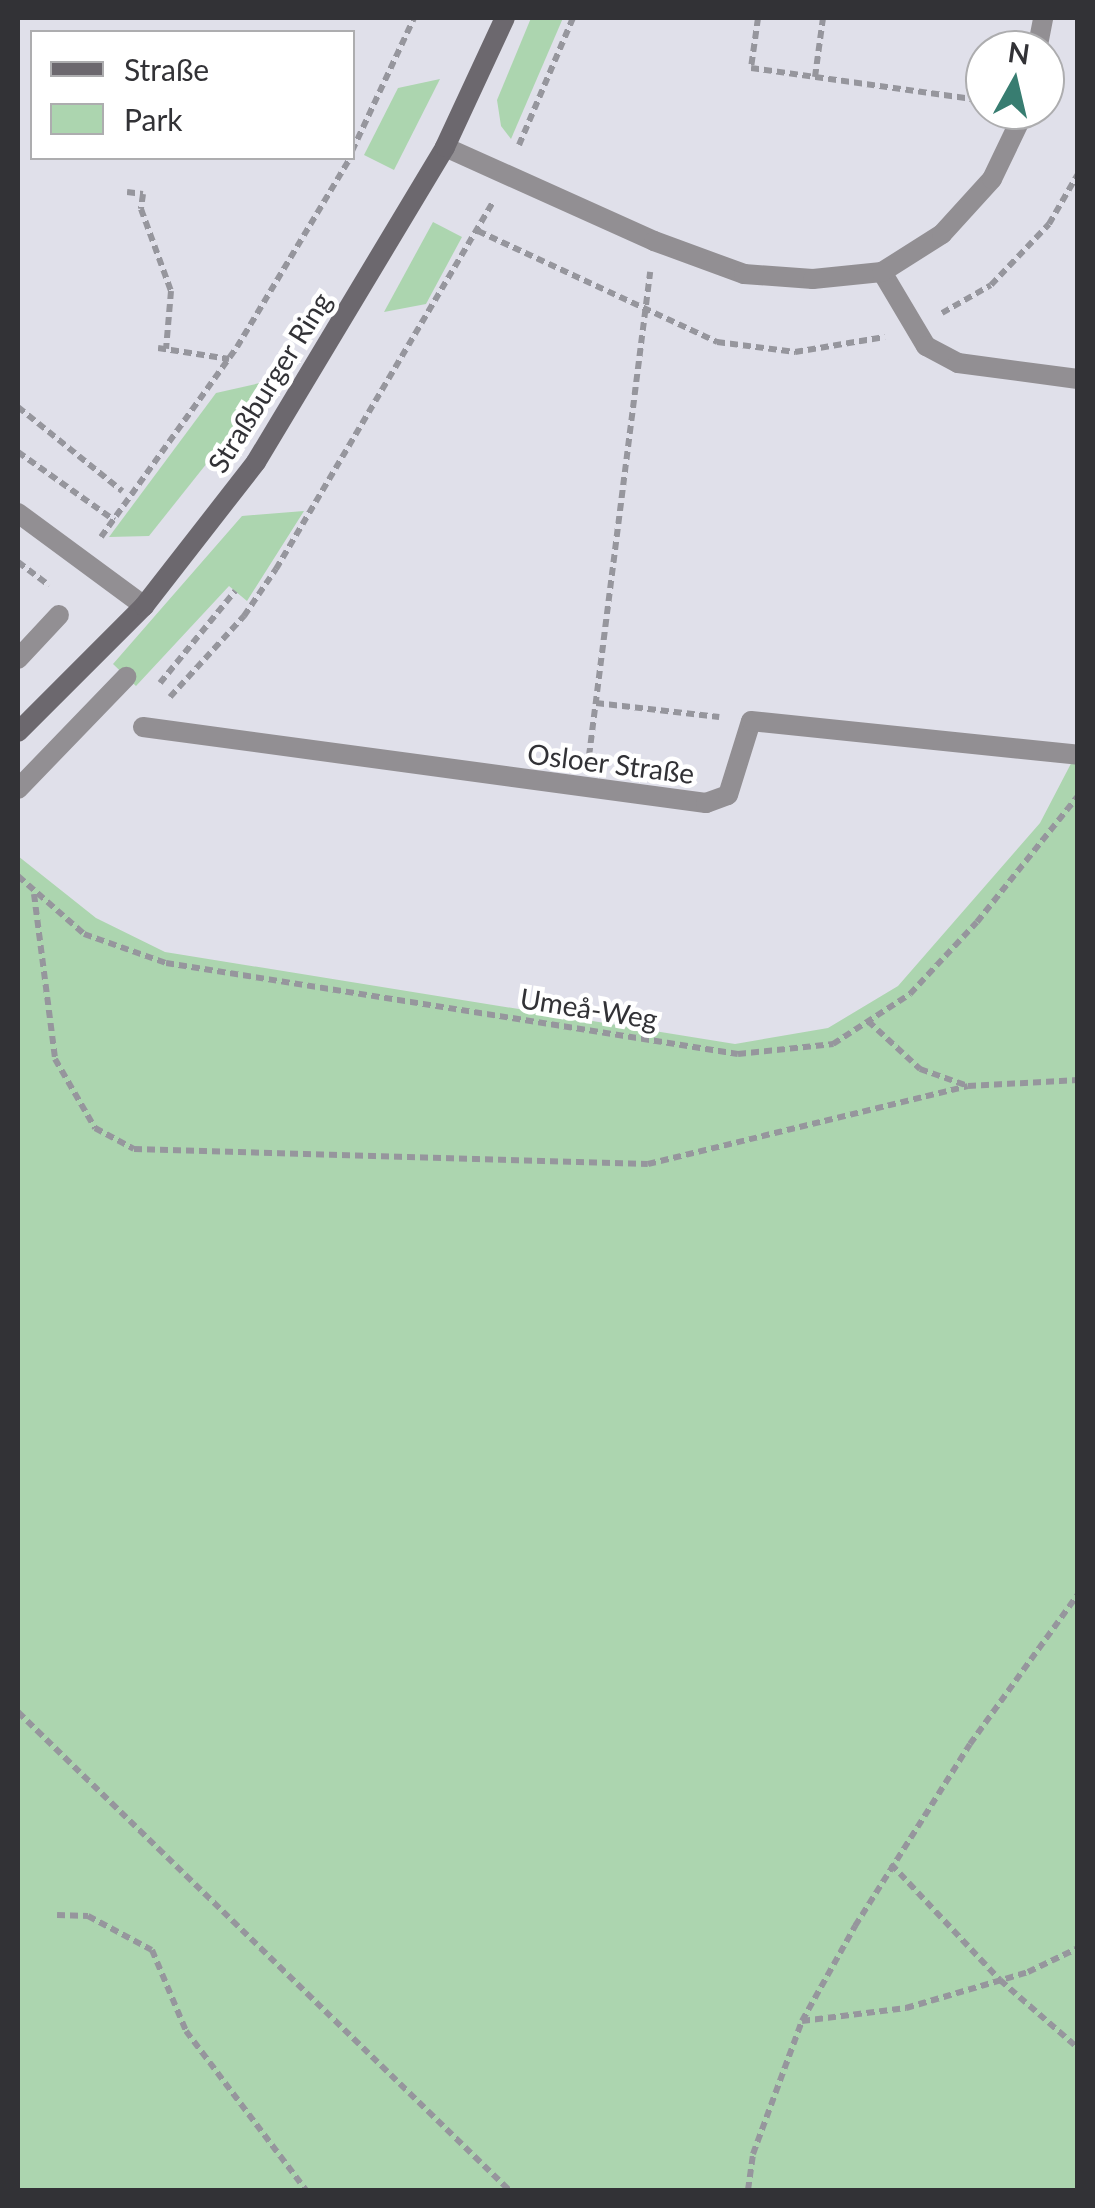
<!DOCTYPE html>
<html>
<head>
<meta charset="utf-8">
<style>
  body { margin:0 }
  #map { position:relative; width:1095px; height:2208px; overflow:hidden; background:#e0e0ea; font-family:Lato,sans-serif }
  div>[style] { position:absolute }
  .green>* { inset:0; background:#acd5af }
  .path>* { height:6px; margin-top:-3px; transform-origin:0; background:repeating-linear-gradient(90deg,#96969d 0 8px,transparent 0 13px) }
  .lane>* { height:20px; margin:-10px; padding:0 10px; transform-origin:10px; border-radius:10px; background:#928f93 }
  .street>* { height:20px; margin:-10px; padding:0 10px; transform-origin:10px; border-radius:10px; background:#928f93 }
  .secondary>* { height:20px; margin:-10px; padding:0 10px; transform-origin:10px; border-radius:10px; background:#6c686e }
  span { translate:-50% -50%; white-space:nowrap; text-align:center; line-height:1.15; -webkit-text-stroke:9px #fff; paint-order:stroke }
  .street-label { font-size:28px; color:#323236 }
  .frame { position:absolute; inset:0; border:20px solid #323236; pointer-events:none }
  .legend { position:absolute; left:30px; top:30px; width:325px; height:130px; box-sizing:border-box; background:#fff; border:2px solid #adadaf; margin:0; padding:12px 18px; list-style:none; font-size:30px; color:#323236 }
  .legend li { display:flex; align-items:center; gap:20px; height:50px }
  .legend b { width:50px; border:2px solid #adadaf }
  .north { position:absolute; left:965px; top:30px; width:100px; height:100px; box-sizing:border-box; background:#fff; border:2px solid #adadaf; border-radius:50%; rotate:8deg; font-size:28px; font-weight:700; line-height:40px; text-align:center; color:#323236 }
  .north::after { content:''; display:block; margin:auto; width:35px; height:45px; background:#387d71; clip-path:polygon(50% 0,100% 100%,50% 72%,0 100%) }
</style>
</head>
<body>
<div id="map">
  <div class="green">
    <div style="clip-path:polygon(531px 18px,563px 18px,511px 139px,501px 126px,497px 100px)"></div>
    <div style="clip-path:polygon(440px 79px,394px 170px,364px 155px,398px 88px)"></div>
    <div style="clip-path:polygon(433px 222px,462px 237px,426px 304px,384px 312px)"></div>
    <div style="clip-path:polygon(273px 380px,149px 536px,109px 537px,216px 393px)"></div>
    <div style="clip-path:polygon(304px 511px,247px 601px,229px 586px,136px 686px,113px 664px,242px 516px)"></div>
    <div style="clip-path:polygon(1077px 752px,1077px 2190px,18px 2190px,18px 856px,96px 918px,165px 952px,735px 1044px,828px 1028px,898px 986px,1040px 823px)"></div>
  </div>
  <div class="path">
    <div style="left:758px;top:18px;width:50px;rotate:98deg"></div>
    <div style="left:751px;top:68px;width:236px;rotate:8deg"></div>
    <div style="left:815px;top:77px;width:60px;rotate:-82.3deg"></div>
    <div style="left:519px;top:145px;width:138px;rotate:-67deg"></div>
    <div style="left:352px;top:151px;width:147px;rotate:-65deg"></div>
    <div style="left:127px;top:192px;width:16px;rotate:7deg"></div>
    <div style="left:143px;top:194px;width:15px;rotate:98deg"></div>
    <div style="left:141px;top:209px;width:87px;rotate:69.9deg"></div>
    <div style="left:171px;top:291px;width:58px;rotate:94.9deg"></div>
    <div style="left:478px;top:231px;width:264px;rotate:24.9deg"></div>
    <div style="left:717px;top:342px;width:79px;rotate:7.3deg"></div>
    <div style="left:795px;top:352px;width:91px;rotate:-9.5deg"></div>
    <div style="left:942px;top:313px;width:56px;rotate:-29.7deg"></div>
    <div style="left:991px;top:285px;width:84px;rotate:-46.4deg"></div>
    <div style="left:1049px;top:224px;width:58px;rotate:-59.9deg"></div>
    <div style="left:158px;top:348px;width:72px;rotate:8.8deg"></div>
    <div style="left:18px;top:407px;width:134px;rotate:38.9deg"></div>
    <div style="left:18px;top:452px;width:118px;rotate:35.3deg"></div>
    <div style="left:101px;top:537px;width:234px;rotate:-54.4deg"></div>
    <div style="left:237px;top:347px;width:220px;rotate:-59.1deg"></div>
    <div style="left:18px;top:562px;width:39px;rotate:37deg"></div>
    <div style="left:160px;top:683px;width:119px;rotate:-50.8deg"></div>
    <div style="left:170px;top:697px;width:110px;rotate:-47.6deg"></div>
    <div style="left:244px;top:616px;width:57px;rotate:-55.8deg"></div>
    <div style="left:276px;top:569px;width:426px;rotate:-59.4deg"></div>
    <div style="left:596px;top:703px;width:124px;rotate:6.5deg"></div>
    <div style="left:589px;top:756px;width:488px;rotate:-82.8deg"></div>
    <div style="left:18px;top:876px;width:88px;rotate:41.3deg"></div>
    <div style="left:84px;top:934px;width:87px;rotate:19.5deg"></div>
    <div style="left:166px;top:963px;width:579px;rotate:9.04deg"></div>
    <div style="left:738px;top:1054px;width:96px;rotate:-6deg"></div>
    <div style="left:833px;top:1044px;width:92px;rotate:-33deg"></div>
    <div style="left:910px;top:994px;width:98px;rotate:-47.1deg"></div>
    <div style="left:977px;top:922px;width:161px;rotate:-51.3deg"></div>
    <div style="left:34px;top:894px;width:166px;rotate:82.7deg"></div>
    <div style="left:55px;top:1059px;width:80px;rotate:59.9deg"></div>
    <div style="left:95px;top:1128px;width:44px;rotate:28.3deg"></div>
    <div style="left:134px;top:1149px;width:514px;rotate:1.67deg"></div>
    <div style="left:648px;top:1164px;width:329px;rotate:-13.7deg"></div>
    <div style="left:868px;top:1021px;width:71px;rotate:42.7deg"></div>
    <div style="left:920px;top:1069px;width:51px;rotate:19.5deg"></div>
    <div style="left:968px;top:1086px;width:110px;rotate:-3.1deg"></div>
    <div style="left:18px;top:1712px;width:685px;rotate:44.23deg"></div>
    <div style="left:891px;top:1864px;width:159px;rotate:46.8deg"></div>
    <div style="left:1000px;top:1980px;width:103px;rotate:41.1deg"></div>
    <div style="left:57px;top:1915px;width:31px;rotate:2deg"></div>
    <div style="left:88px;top:1916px;width:72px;rotate:28deg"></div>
    <div style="left:152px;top:1950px;width:88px;rotate:67.2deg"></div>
    <div style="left:186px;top:2031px;width:199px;rotate:53deg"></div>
    <div style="left:802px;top:2021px;width:105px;rotate:-7.1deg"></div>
    <div style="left:906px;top:2008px;width:127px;rotate:-16.4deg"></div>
    <div style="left:1028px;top:1972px;width:55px;rotate:-25.6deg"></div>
    <div style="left:748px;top:2190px;width:36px;rotate:-82deg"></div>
    <div style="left:753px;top:2154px;width:142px;rotate:-69.8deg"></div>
    <div style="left:802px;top:2021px;width:109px;rotate:-60.8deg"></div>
    <div style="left:855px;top:1926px;width:215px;rotate:-57.7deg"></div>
    <div style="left:970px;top:1744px;width:185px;rotate:-54.2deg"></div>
  </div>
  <div class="lane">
    <div style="left:882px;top:272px;width:86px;rotate:59.3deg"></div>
    <div style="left:926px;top:346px;width:36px;rotate:28deg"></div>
    <div style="left:958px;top:363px;width:121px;rotate:7.6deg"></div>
    <div style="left:18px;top:659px;width:60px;rotate:-47deg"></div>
    <div style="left:143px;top:727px;width:568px;rotate:7.69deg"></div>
    <div style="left:706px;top:803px;width:23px;rotate:-20deg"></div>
    <div style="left:728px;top:795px;width:77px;rotate:-72.7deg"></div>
    <div style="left:751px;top:721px;width:329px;rotate:5.9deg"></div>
    <div style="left:18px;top:789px;width:156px;rotate:-46deg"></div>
  </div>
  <div class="street">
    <div style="left:1037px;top:50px;width:33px;rotate:-79deg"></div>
    <div style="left:445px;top:147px;width:229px;rotate:24.2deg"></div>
    <div style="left:654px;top:241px;width:96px;rotate:20.1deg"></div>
    <div style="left:744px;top:274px;width:69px;rotate:4.1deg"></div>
    <div style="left:813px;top:279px;width:69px;rotate:-5.8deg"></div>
    <div style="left:882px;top:272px;width:71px;rotate:-32.3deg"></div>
    <div style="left:942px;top:234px;width:74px;rotate:-47.7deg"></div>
    <div style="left:992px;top:179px;width:76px;rotate:-64.4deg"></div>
    <div style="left:18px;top:513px;width:157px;rotate:36.4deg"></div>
  </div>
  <div class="secondary">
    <div style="left:18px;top:732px;width:178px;rotate:-45deg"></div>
    <div style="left:144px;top:606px;width:182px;rotate:-52.1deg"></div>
    <div style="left:256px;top:462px;width:367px;rotate:-59deg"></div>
    <div style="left:445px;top:147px;width:142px;rotate:-65.1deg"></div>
  </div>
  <div class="street-label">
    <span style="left:269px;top:382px;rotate:-58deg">Straßburger Ring</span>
    <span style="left:611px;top:763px;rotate:7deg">Osloer Straße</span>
    <span style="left:589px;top:1008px;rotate:9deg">Umeå-Weg</span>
  </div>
  <div class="frame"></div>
  <ul class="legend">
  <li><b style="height:12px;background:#6c686e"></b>Straße</li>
  <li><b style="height:28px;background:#acd5af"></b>Park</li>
  </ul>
  <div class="north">N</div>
</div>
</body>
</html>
